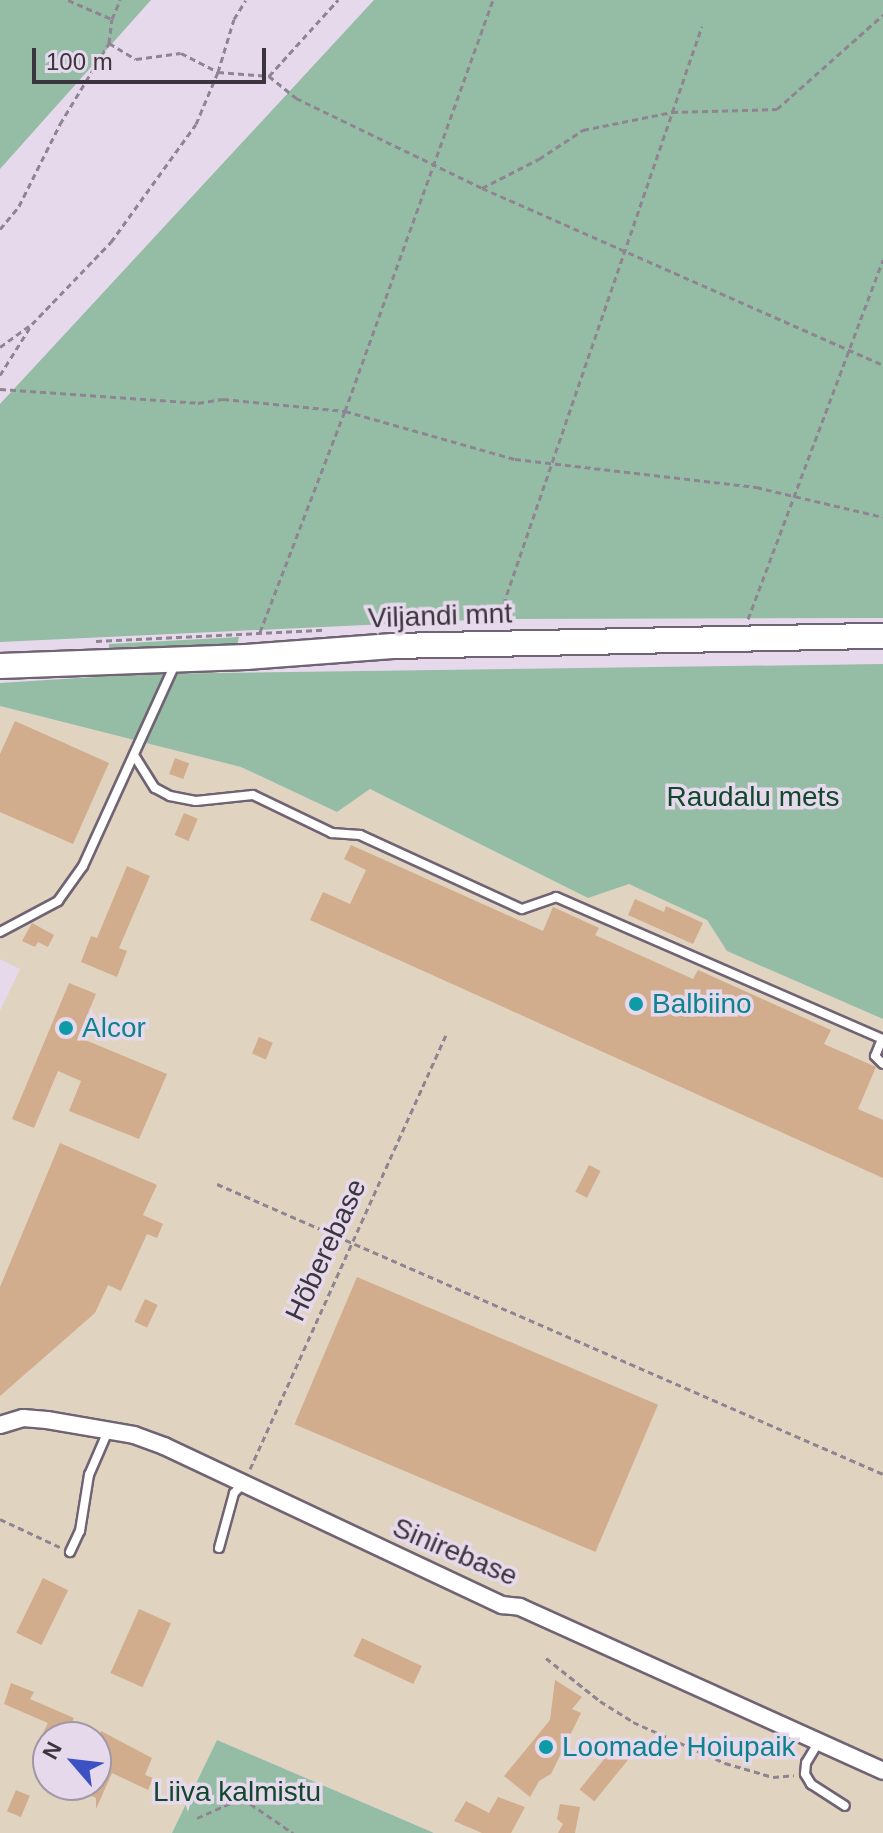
<!DOCTYPE html>
<html>
<head>
<meta charset="utf-8">
<style>
  body { margin:0 }
  #map { position:relative; width:883px; height:1833px; overflow:hidden; background:#e7d9ec; font-family:Arial,sans-serif }
  div>[style] { position:absolute }
  .industrial>* { inset:0; background:#e0d3bf }
  .green>* { inset:0; background:#95bca4 }
  .building>* { inset:0; background:#d1ad8d; transform-origin:0 0 }
  .path>* { height:3px; margin-top:-1.5px; transform-origin:0; background:repeating-linear-gradient(90deg,#8e8492 0 6px,transparent 0 10px) }
  .roads { filter:drop-shadow(2px 0 #6f6374) drop-shadow(-2px 0 #6f6374) drop-shadow(0 2px #6f6374) drop-shadow(0 -2px #6f6374) }
  .service>* { height:8px; margin:-4px; padding:0 4px; transform-origin:4px; border-radius:4px; background:#fff }
  .minor>* { height:16px; margin:-8px; padding:0 8px; transform-origin:8px; border-radius:8px; background:#fff }
  .secondary>* { height:24px; margin:-12px; padding:0 12px; transform-origin:12px; border-radius:12px; background:#fff }
  .dots>* { width:22px; height:22px; translate:-50% -50%; box-sizing:border-box; border:4px solid #e7d9ec; border-radius:50% }
  span { translate:-50% -50%; white-space:nowrap; text-align:center; line-height:1.15; -webkit-text-stroke:7px #e7d9ec; paint-order:stroke }
  .street-label { font-size:28px; color:#3b353d }
  .park-label { font-size:28px; color:#10472d }
  .culture-label { font-size:28px; color:#0d838f }
  .left { translate:0 -50%; text-align:left }
  .north { position:absolute; left:32px; top:1721px; width:80px; height:80px; box-sizing:border-box; background:#e7d9ec; border:2px solid #a297a6; border-radius:50%; rotate:298deg; font-size:22px; font-weight:700; line-height:32px; text-align:center; color:#3b353d }
  .north::after { content:''; display:block; margin:auto; width:28px; height:36px; background:#3b51c4; clip-path:polygon(50% 0,100% 100%,50% 72%,0 100%) }
  .scale { position:absolute; left:32px; top:48px; width:234px; height:36px; box-sizing:border-box; border:4px solid #3b353d; border-top:0; padding-left:10px; font-size:24px; line-height:28px; white-space:nowrap; color:#3b353d; -webkit-text-stroke:6px #e7d9ec; paint-order:stroke }
</style>
</head>
<body>
<div id="map">
  <div class="industrial">
    <div style="clip-path:polygon(evenodd,0 706px,241px 767px,337px 812px,370px 789px,588px 898px,629px 884px,707px 920px,727px 951px,883px 1019px,883px 1833px,435px 1833px,217px 1740px,172px 1833px,0 1833px,0 1011px,20px 969px,0 959px,0 706px,48px 1737px,96px 1737px,96px 1785px,48px 1785px,48px 1737px)"></div>
  </div>
  <div class="green">
    <div style="clip-path:polygon(0 0,151px 0,0 169px)"></div>
    <div style="clip-path:polygon(374px 0,883px 0,883px 618px,492px 619px,0 642px,0 404px)"></div>
    <div style="clip-path:polygon(239px 637px,237px 646px,109px 648px,109px 644px)"></div>
    <div style="clip-path:polygon(883px 664px,883px 1019px,727px 951px,707px 920px,629px 884px,588px 898px,370px 789px,337px 812px,241px 767px,0 706px,0 683px,142px 674px)"></div>
    <div style="clip-path:polygon(217px 1740px,418px 1826px,434px 1833px,172px 1833px)"></div>
  </div>
  <div class="building">
    <div style="clip-path:polygon(15px 721px,109px 763px,73px 844px,0 812px,0 754px)"></div>
    <div style="left:175px;top:758px;width:15px;height:17px;rotate:20deg"></div>
    <div style="left:184px;top:813px;width:15px;height:24px;rotate:23deg"></div>
    <div style="clip-path:polygon(351px 845px,543px 931px,553px 907px,599px 928px,595px 935px,693px 979px,698px 970px,831px 1030px,824px 1044px,876px 1067px,858px 1109px,883px 1120px,883px 1178px,310px 920px,323px 892px,350px 904px,366px 870px,344px 859px)"></div>
    <div style="clip-path:polygon(127px 866px,150px 876px,119px 948px,127px 951px,117px 977px,81px 962px,91px 936px,97px 938px)"></div>
    <div style="clip-path:polygon(635px 899px,664px 912px,666px 906px,703px 923px,693px 944px,628px 915px)"></div>
    <div style="clip-path:polygon(32px 923px,54px 935px,48px 947px,38px 942px,35px 947px,22px 941px)"></div>
    <div style="clip-path:polygon(69px 983px,96px 994px,78px 1037px,167px 1074px,139px 1139px,69px 1111px,81px 1081px,58px 1071px,34px 1128px,12px 1119px)"></div>
    <div style="left:259px;top:1037px;width:15px;height:18px;rotate:23deg"></div>
    <div style="clip-path:polygon(60px 1143px,157px 1185px,143px 1215px,163px 1224px,157px 1238px,147px 1234px,121px 1291px,108px 1285px,95px 1313px,0 1396px,0 1287px)"></div>
    <div style="left:589px;top:1165px;width:13px;height:30px;rotate:27deg"></div>
    <div style="left:357px;top:1277px;width:327px;height:160px;rotate:23deg"></div>
    <div style="left:145px;top:1299px;width:14px;height:25px;rotate:25deg"></div>
    <div style="left:43px;top:1578px;width:28px;height:61px;rotate:26deg"></div>
    <div style="left:139px;top:1609px;width:35px;height:70px;rotate:24deg"></div>
    <div style="left:362px;top:1638px;width:66px;height:20px;rotate:25deg"></div>
    <div style="clip-path:polygon(555px 1680px,582px 1697px,572px 1709px,581px 1713px,551px 1774px,539px 1781px,530px 1797px,504px 1776px,550px 1720px)"></div>
    <div style="clip-path:polygon(11px 1683px,34px 1692px,30px 1699px,74px 1718px,70px 1727px,91px 1737px,41px 1737px,48px 1723px,4px 1704px)"></div>
    <div style="clip-path:polygon(101px 1731px,152px 1758px,145px 1775px,153px 1778px,148px 1790px,112px 1773px,96px 1809px,96px 1798px,68px 1785px,96px 1785px,96px 1742px)"></div>
    <div style="left:618px;top:1742px;width:19px;height:61px;rotate:39deg"></div>
    <div style="left:16px;top:1790px;width:15px;height:23px;rotate:23deg"></div>
    <div style="clip-path:polygon(498px 1797px,525px 1807px,511px 1833px,482px 1833px,454px 1821px,466px 1801px,489px 1813px)"></div>
    <div style="clip-path:polygon(560px 1804px,580px 1807px,575px 1833px,558px 1833px,563px 1824px,557px 1819px)"></div>
  </div>
  <div class="path">
    <div style="left:68px;top:0;width:48px;rotate:23.4deg"></div>
    <div style="left:109px;top:43px;width:31px;rotate:31deg"></div>
    <div style="left:136px;top:59px;width:45px;rotate:-7.6deg"></div>
    <div style="left:181px;top:53px;width:42px;rotate:27.2deg"></div>
    <div style="left:218px;top:72px;width:51px;rotate:4.5deg"></div>
    <div style="left:269px;top:76px;width:103px;rotate:-47.8deg"></div>
    <div style="left:269px;top:76px;width:35px;rotate:39deg"></div>
    <div style="left:296px;top:98px;width:207px;rotate:25.8deg"></div>
    <div style="left:482px;top:188px;width:438px;rotate:23.8deg"></div>
    <div style="left:482px;top:188px;width:64px;rotate:-27deg"></div>
    <div style="left:539px;top:159px;width:53px;rotate:-33.4deg"></div>
    <div style="left:583px;top:130px;width:91px;rotate:-11.4deg"></div>
    <div style="left:672px;top:112px;width:105px;rotate:-1.6deg"></div>
    <div style="left:777px;top:109px;width:142px;rotate:-41.6deg"></div>
    <div style="left:0;top:229px;width:30px;rotate:-50deg"></div>
    <div style="left:19px;top:206px;width:92px;rotate:-63.4deg"></div>
    <div style="left:60px;top:124px;width:95px;rotate:-58.8deg"></div>
    <div style="left:109px;top:43px;width:24px;rotate:-83deg"></div>
    <div style="left:112px;top:19px;width:21px;rotate:-67deg"></div>
    <div style="left:0;top:347px;width:36px;rotate:-36deg"></div>
    <div style="left:0;top:375px;width:60px;rotate:-57.9deg"></div>
    <div style="left:32px;top:324px;width:114px;rotate:-46.1deg"></div>
    <div style="left:111px;top:242px;width:145px;rotate:-54.2deg"></div>
    <div style="left:196px;top:124px;width:56px;rotate:-67.1deg"></div>
    <div style="left:218px;top:72px;width:55px;rotate:-73.2deg"></div>
    <div style="left:234px;top:19px;width:22px;rotate:-58deg"></div>
    <div style="left:0;top:389px;width:198px;rotate:4deg"></div>
    <div style="left:198px;top:403px;width:25px;rotate:-9deg"></div>
    <div style="left:223px;top:399px;width:123px;rotate:5.6deg"></div>
    <div style="left:345px;top:411px;width:177px;rotate:15.8deg"></div>
    <div style="left:515px;top:459px;width:243px;rotate:6.6deg"></div>
    <div style="left:756px;top:487px;width:130px;rotate:13.3deg"></div>
    <div style="left:748px;top:619px;width:384px;rotate:-69.4deg"></div>
    <div style="left:497px;top:623px;width:631px;rotate:-71.05deg"></div>
    <div style="left:260px;top:632px;width:237px;rotate:-69deg"></div>
    <div style="left:345px;top:411px;width:437px;rotate:-70.2deg"></div>
    <div style="left:96px;top:641px;width:228px;rotate:-2.8deg"></div>
    <div style="left:217px;top:1184px;width:726px;rotate:23.53deg"></div>
    <div style="left:250px;top:1469px;width:476px;rotate:-65.7deg"></div>
    <div style="left:0;top:1519px;width:68px;rotate:25.1deg"></div>
    <div style="left:546px;top:1658px;width:69px;rotate:38.5deg"></div>
    <div style="left:600px;top:1701px;width:39px;rotate:32deg"></div>
    <div style="left:633px;top:1722px;width:101px;rotate:24deg"></div>
    <div style="left:725px;top:1763px;width:50px;rotate:16.3deg"></div>
    <div style="left:773px;top:1777px;width:21px;rotate:-5deg"></div>
    <div style="left:197px;top:1818px;width:49px;rotate:-24deg"></div>
    <div style="left:242px;top:1798px;width:62px;rotate:34.5deg"></div>
  </div>
  <div class="roads">
    <div class="service">
      <div style="left:134px;top:755px;width:39px;rotate:58deg"></div>
      <div style="left:155px;top:788px;width:17px;rotate:28deg"></div>
      <div style="left:170px;top:796px;width:26px;rotate:11deg"></div>
      <div style="left:196px;top:801px;width:57px;rotate:-6deg"></div>
      <div style="left:253px;top:795px;width:88px;rotate:25.7deg"></div>
      <div style="left:332px;top:833px;width:28px;rotate:4deg"></div>
      <div style="left:360px;top:835px;width:178px;rotate:24.6deg"></div>
      <div style="left:522px;top:909px;width:36px;rotate:-19deg"></div>
      <div style="left:556px;top:897px;width:357px;rotate:23.5deg"></div>
      <div style="left:0;top:932px;width:66px;rotate:-28.1deg"></div>
      <div style="left:58px;top:901px;width:43px;rotate:-54.5deg"></div>
      <div style="left:83px;top:866px;width:222px;rotate:-65.5deg"></div>
      <div style="left:882px;top:1039px;width:18px;rotate:112deg"></div>
      <div style="left:875px;top:1056px;width:11px;rotate:45deg"></div>
      <div style="left:219px;top:1548px;width:57px;rotate:-74.7deg"></div>
      <div style="left:234px;top:1493px;width:14px;rotate:-45deg"></div>
      <div style="left:70px;top:1552px;width:23px;rotate:-65deg"></div>
      <div style="left:80px;top:1531px;width:57px;rotate:-80.9deg"></div>
      <div style="left:89px;top:1475px;width:48px;rotate:-66.6deg"></div>
      <div style="left:818px;top:1743px;width:23px;rotate:121deg"></div>
      <div style="left:806px;top:1763px;width:11px;rotate:95deg"></div>
      <div style="left:805px;top:1774px;width:12px;rotate:59deg"></div>
      <div style="left:811px;top:1784px;width:40px;rotate:32.9deg"></div>
    </div>
    <div class="minor">
      <div style="left:0;top:1425px;width:24px;rotate:-17deg"></div>
      <div style="left:23px;top:1418px;width:24px;rotate:5deg"></div>
      <div style="left:47px;top:1420px;width:88px;rotate:9.8deg"></div>
      <div style="left:134px;top:1435px;width:32px;rotate:20deg"></div>
      <div style="left:164px;top:1446px;width:374px;rotate:25.2deg"></div>
      <div style="left:502px;top:1605px;width:18px;rotate:6deg"></div>
      <div style="left:520px;top:1607px;width:398px;rotate:24.3deg"></div>
    </div>
    <div class="secondary">
      <div style="left:0;top:666px;width:246px;rotate:-2.1deg"></div>
      <div style="left:246px;top:657px;width:147px;rotate:-4.3deg"></div>
      <div style="left:393px;top:646px;width:490px;rotate:-1.2deg"></div>
    </div>
  </div>
  <div class="dots">
    <div style="left:636px;top:1004px;background:#0f9aa8"></div>
    <div style="left:66px;top:1028px;background:#0f9aa8"></div>
    <div style="left:546px;top:1747px;background:#0f9aa8"></div>
  </div>
  <div class="street-label">
    <span style="left:440px;top:616px;rotate:-2deg">Viljandi mnt</span>
    <span style="left:326px;top:1250px;rotate:-65deg">Hõberebase</span>
    <span style="left:455px;top:1552px;rotate:23deg">Sinirebase</span>
  </div>
  <div class="park-label">
    <span style="left:753px;top:797px">Raudalu mets</span>
    <span style="left:237px;top:1792px">Liiva kalmistu</span>
  </div>
  <div class="culture-label">
    <span class="left" style="left:652px;top:1004px">Balbiino</span>
    <span class="left" style="left:82px;top:1028px">Alcor</span>
    <span class="left" style="left:562px;top:1747px">Loomade Hoiupaik</span>
  </div>
  <div class="north">N</div>
  <div class="scale">100 m</div>
</div>
</body>
</html>
